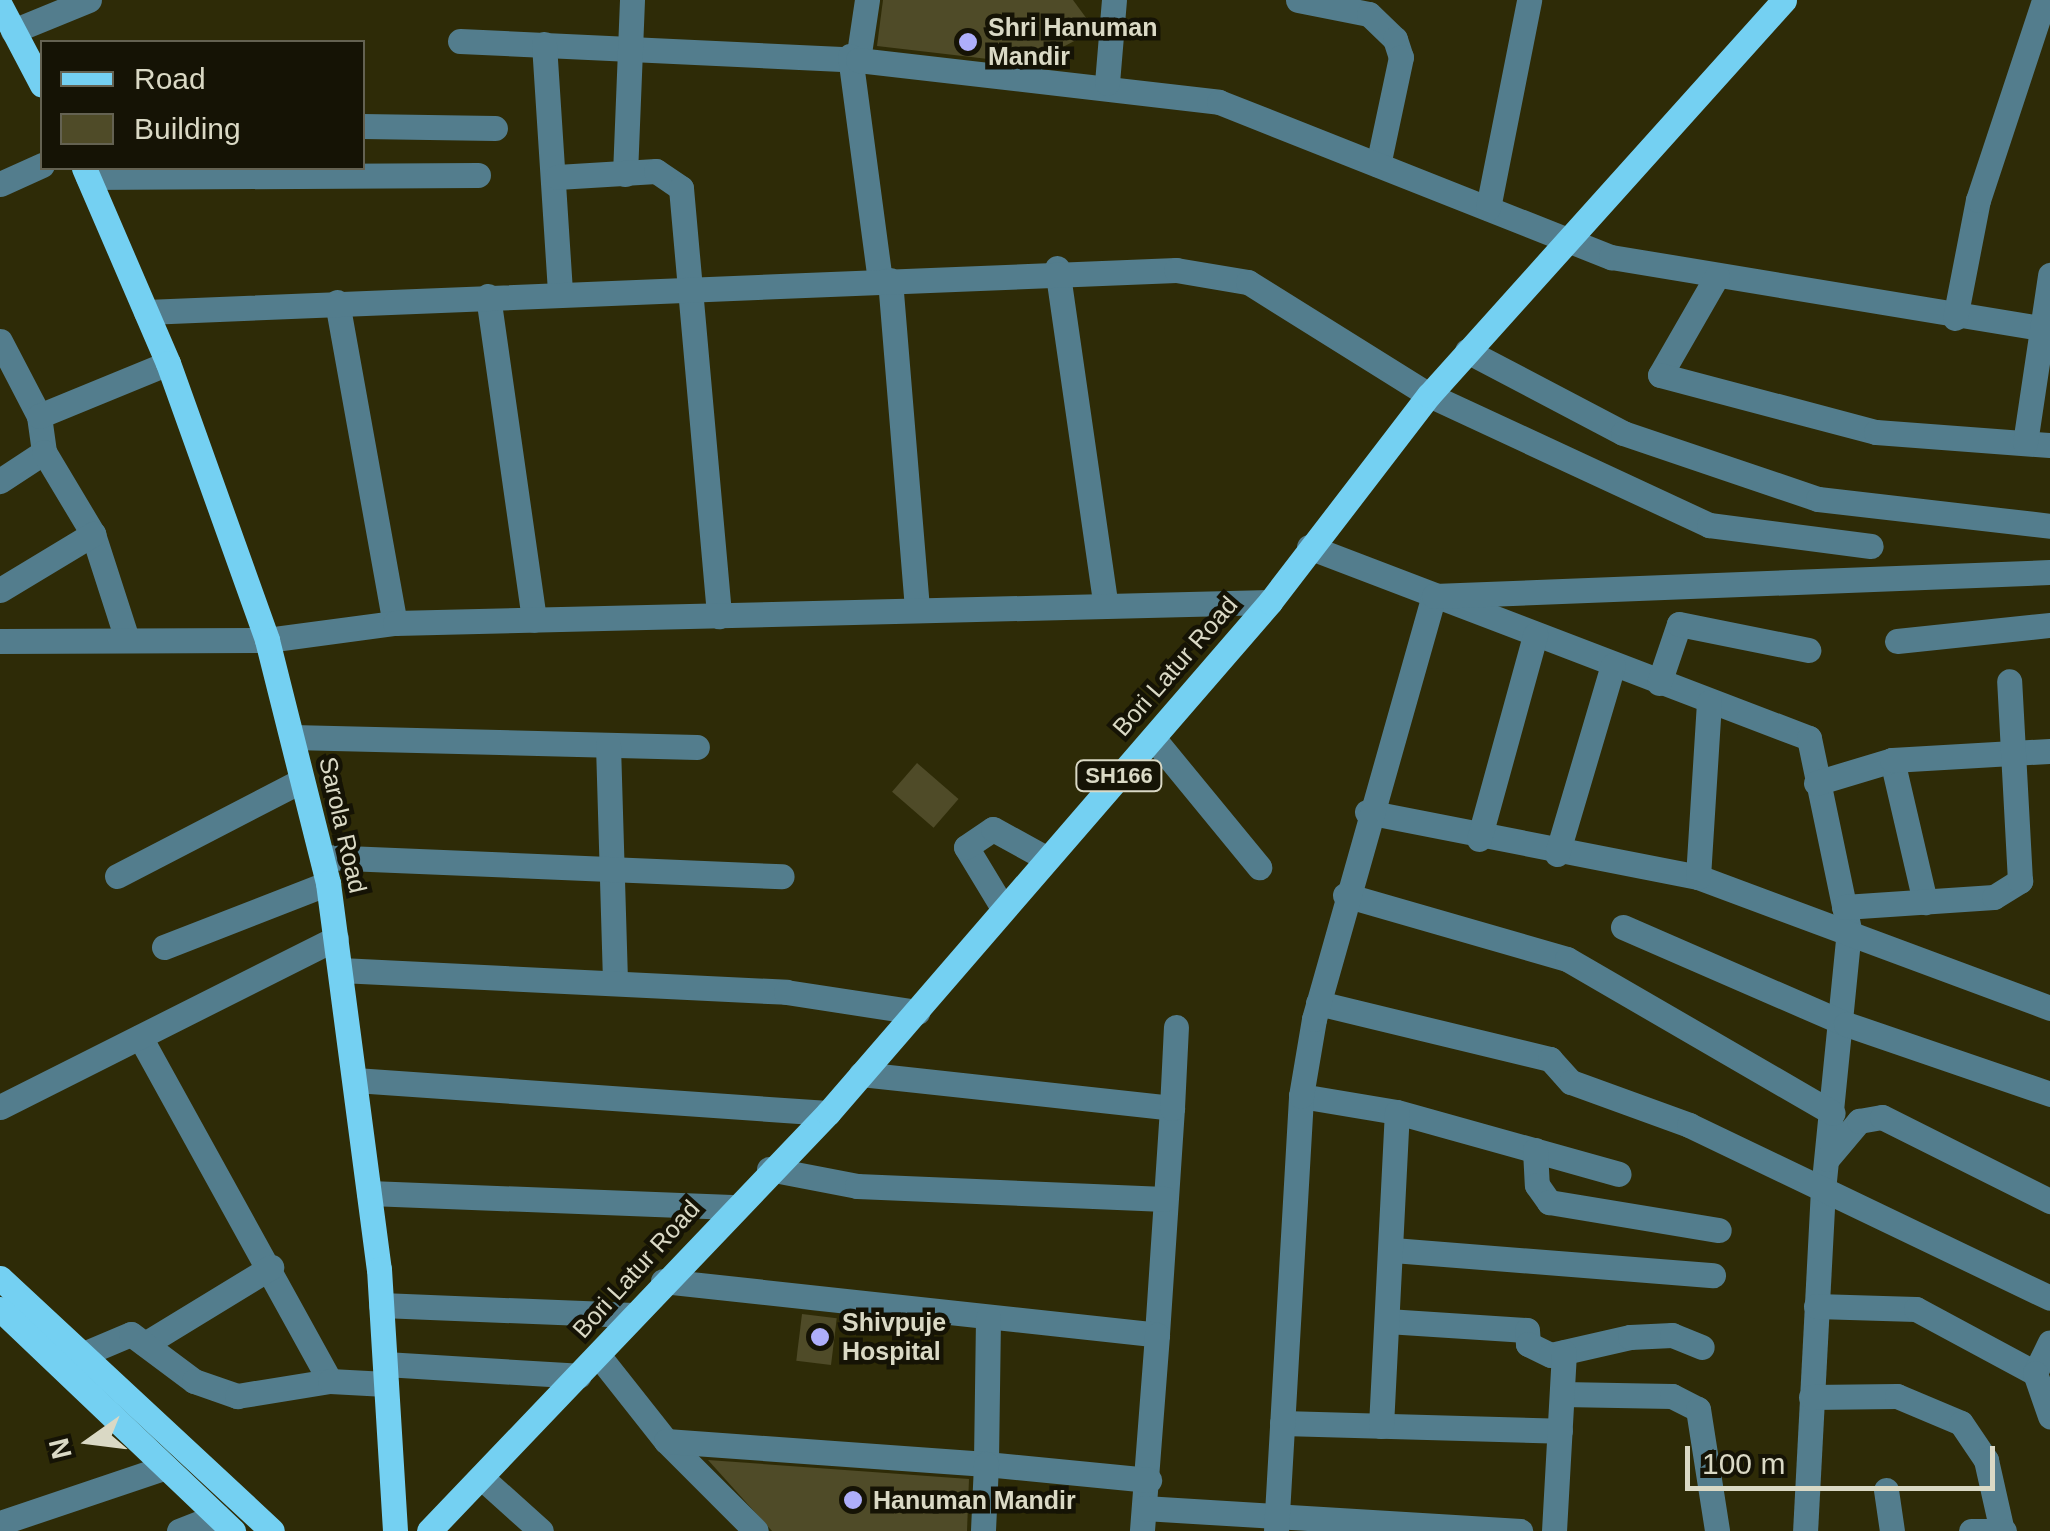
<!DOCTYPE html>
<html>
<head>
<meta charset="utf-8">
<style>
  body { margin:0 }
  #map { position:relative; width:2050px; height:1531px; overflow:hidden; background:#2e2b07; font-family:Arial,sans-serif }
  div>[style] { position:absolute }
  .building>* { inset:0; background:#4f4b28; transform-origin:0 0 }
  .minor>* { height:25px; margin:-12.5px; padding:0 12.5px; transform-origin:12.5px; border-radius:12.5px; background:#537d8d }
  .major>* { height:25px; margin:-12.5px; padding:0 12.5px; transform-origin:12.5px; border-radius:12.5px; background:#74d0f2 }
  .dots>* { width:28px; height:28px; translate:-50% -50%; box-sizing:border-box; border:5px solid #151305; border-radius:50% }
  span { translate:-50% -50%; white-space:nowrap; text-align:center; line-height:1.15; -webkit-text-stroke:9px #151305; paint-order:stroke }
  .shield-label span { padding:2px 8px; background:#151305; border:2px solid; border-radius:8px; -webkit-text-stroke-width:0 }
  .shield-label { font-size:22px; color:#dad9c5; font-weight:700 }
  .poi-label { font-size:25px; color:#dad9c5; font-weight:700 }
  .left { translate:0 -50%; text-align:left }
  .street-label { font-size:25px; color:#dad9c5 }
  .legend { position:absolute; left:40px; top:40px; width:325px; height:130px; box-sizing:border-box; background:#151305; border:2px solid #646252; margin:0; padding:12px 18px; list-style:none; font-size:30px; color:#dad9c5 }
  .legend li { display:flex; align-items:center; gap:20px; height:50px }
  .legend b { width:50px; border:2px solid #646252 }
  .north { position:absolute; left:40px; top:1391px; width:100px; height:100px; -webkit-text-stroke:8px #151305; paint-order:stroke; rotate:256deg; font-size:28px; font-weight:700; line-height:40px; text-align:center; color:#dad9c5 }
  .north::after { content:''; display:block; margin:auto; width:35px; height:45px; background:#dad9c5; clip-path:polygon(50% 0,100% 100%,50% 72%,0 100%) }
  .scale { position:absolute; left:1685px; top:1446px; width:310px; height:45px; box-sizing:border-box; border:5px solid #dad9c5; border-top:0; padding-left:12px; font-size:30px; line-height:35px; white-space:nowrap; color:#dad9c5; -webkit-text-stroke:8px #151305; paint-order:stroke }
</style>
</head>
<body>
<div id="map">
  <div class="building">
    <div style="clip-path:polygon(883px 0,1073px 0,1095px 30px,1031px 64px,877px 46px)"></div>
    <div style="left:917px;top:763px;width:55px;height:38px;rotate:41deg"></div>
    <div style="left:802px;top:1314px;width:35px;height:47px;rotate:7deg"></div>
    <div style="clip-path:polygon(708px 1460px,969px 1479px,967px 1531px,772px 1531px)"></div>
  </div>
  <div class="minor">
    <div style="left:1298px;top:0;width:72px;rotate:11.2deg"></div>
    <div style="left:1369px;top:14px;width:36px;rotate:44deg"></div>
    <div style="left:1395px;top:39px;width:19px;rotate:72deg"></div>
    <div style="left:1401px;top:57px;width:110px;rotate:102deg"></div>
    <div style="left:13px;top:31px;width:82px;rotate:-22.2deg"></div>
    <div style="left:460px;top:41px;width:398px;rotate:2.7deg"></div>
    <div style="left:858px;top:60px;width:61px;rotate:-81.5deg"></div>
    <div style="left:544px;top:44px;width:250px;rotate:86.3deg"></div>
    <div style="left:850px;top:56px;width:226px;rotate:82.4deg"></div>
    <div style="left:858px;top:60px;width:363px;rotate:6.6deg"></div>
    <div style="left:1219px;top:102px;width:422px;rotate:21.6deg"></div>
    <div style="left:1611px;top:257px;width:445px;rotate:9.4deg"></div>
    <div style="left:1107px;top:83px;width:83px;rotate:-85.2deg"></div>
    <div style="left:362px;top:126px;width:133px;rotate:0.9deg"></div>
    <div style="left:625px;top:174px;width:174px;rotate:-87.7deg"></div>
    <div style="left:88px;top:177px;width:390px;rotate:-0.3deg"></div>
    <div style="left:557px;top:177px;width:99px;rotate:-3.5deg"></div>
    <div style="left:656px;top:171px;width:30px;rotate:34deg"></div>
    <div style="left:681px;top:188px;width:430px;rotate:84.9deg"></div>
    <div style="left:0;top:184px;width:46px;rotate:-24.3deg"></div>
    <div style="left:1488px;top:208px;width:212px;rotate:-78.8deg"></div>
    <div style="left:1057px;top:268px;width:337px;rotate:81.8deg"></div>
    <div style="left:1717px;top:276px;width:114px;rotate:119.9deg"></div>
    <div style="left:1660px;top:375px;width:223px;rotate:14.8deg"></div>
    <div style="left:1876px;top:432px;width:174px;rotate:4.3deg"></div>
    <div style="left:890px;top:280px;width:329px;rotate:85.3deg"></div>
    <div style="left:488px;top:296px;width:327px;rotate:81.9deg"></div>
    <div style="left:337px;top:302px;width:326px;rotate:79.8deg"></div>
    <div style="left:146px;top:312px;width:1031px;rotate:-2.34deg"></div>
    <div style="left:1176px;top:270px;width:73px;rotate:9.5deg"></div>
    <div style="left:1248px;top:282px;width:213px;rotate:32deg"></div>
    <div style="left:1429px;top:395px;width:309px;rotate:24.9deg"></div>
    <div style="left:1709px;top:525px;width:163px;rotate:7.4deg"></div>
    <div style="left:1955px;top:318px;width:120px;rotate:-79deg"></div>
    <div style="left:1978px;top:200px;width:211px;rotate:-71.7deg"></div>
    <div style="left:0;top:341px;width:85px;rotate:62.5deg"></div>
    <div style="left:39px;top:416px;width:36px;rotate:82deg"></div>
    <div style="left:44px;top:452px;width:53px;rotate:146.6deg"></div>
    <div style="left:1467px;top:351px;width:176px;rotate:27.7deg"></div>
    <div style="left:1623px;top:433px;width:206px;rotate:18.7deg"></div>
    <div style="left:1818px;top:499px;width:234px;rotate:6.6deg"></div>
    <div style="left:39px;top:416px;width:139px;rotate:-22.3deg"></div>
    <div style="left:2025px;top:443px;width:170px;rotate:-81.5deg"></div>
    <div style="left:44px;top:452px;width:96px;rotate:59.1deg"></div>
    <div style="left:93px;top:534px;width:110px;rotate:72.1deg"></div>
    <div style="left:1309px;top:547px;width:535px;rotate:20.91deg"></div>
    <div style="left:1809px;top:738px;width:196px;rotate:78.2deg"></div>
    <div style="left:1849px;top:930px;width:260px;rotate:95.7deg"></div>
    <div style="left:1823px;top:1189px;width:342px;rotate:93deg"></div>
    <div style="left:0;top:590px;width:109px;rotate:-31.1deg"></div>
    <div style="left:0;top:641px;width:267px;rotate:-0.2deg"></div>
    <div style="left:267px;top:640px;width:129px;rotate:-7.6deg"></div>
    <div style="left:395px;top:623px;width:875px;rotate:-1.37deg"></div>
    <div style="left:1897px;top:641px;width:154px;rotate:-6deg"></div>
    <div style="left:1659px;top:683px;width:62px;rotate:-71.3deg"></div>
    <div style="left:1679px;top:624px;width:132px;rotate:11.4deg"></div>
    <div style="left:292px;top:737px;width:405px;rotate:1.4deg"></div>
    <div style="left:1154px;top:739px;width:166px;rotate:50.6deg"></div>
    <div style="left:608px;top:745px;width:238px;rotate:88.3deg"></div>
    <div style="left:1892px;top:760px;width:146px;rotate:76.9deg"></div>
    <div style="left:1816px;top:783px;width:79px;rotate:-16.8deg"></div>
    <div style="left:1892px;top:760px;width:158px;rotate:-3.3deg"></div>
    <div style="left:1367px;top:812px;width:337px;rotate:11.1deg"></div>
    <div style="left:1698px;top:877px;width:376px;rotate:20.4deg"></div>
    <div style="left:1479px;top:839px;width:212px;rotate:-74.6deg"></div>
    <div style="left:1557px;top:854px;width:197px;rotate:-73.5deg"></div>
    <div style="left:322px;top:857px;width:460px;rotate:2.4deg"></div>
    <div style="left:117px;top:876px;width:208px;rotate:-27.4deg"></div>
    <div style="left:1698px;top:877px;width:175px;rotate:-86.4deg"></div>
    <div style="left:1345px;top:895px;width:231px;rotate:16.1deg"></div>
    <div style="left:1567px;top:959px;width:307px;rotate:30.1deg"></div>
    <div style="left:1844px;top:907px;width:150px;rotate:-3.8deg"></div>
    <div style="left:1994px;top:897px;width:31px;rotate:-32deg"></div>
    <div style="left:2020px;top:881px;width:200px;rotate:-93.1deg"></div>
    <div style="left:1003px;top:908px;width:71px;rotate:-121.2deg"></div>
    <div style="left:966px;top:847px;width:32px;rotate:-34deg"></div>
    <div style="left:993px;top:829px;width:58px;rotate:28.8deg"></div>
    <div style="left:1623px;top:927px;width:243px;rotate:23.5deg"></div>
    <div style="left:1846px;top:1024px;width:216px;rotate:18.9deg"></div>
    <div style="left:164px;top:947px;width:176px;rotate:-21.3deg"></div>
    <div style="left:340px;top:970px;width:447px;rotate:2.8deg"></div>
    <div style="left:786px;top:992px;width:133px;rotate:8.7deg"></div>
    <div style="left:1318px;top:1003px;width:239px;rotate:13.6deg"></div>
    <div style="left:1550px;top:1059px;width:31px;rotate:48deg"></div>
    <div style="left:1571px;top:1082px;width:126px;rotate:20deg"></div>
    <div style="left:1689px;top:1125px;width:400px;rotate:25.6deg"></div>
    <div style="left:140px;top:1037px;width:393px;rotate:61.1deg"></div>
    <div style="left:861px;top:1074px;width:313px;rotate:6.2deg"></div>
    <div style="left:1172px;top:1108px;width:227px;rotate:93.8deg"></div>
    <div style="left:355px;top:1080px;width:474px;rotate:4deg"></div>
    <div style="left:1301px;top:1096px;width:97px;rotate:9.5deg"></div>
    <div style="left:1397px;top:1112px;width:230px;rotate:15.6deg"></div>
    <div style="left:0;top:1107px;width:376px;rotate:-26.7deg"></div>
    <div style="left:1172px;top:1108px;width:81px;rotate:-87.2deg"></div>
    <div style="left:1535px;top:1150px;width:35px;rotate:87deg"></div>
    <div style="left:1537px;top:1185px;width:21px;rotate:55deg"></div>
    <div style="left:1549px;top:1202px;width:172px;rotate:9.4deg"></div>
    <div style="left:1827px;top:1159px;width:50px;rotate:-49.9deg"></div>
    <div style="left:1859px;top:1121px;width:23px;rotate:-10deg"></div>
    <div style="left:1882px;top:1117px;width:188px;rotate:26.6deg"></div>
    <div style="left:769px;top:1169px;width:90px;rotate:10.9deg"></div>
    <div style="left:857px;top:1186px;width:308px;rotate:2.4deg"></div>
    <div style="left:369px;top:1193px;width:363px;rotate:2.2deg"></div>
    <div style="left:1393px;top:1250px;width:321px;rotate:4.5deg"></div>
    <div style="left:663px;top:1281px;width:497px;rotate:6.2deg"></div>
    <div style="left:1157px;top:1335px;width:197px;rotate:94.4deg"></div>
    <div style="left:381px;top:1305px;width:252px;rotate:2.3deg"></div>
    <div style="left:1816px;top:1306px;width:100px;rotate:1.7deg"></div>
    <div style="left:1916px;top:1309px;width:135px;rotate:28.3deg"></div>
    <div style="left:2035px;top:1373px;width:34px;rotate:-64deg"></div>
    <div style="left:988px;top:1318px;width:146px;rotate:90.8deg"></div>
    <div style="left:986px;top:1464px;width:164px;rotate:5.6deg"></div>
    <div style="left:1387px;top:1321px;width:140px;rotate:3.7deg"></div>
    <div style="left:1527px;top:1330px;width:14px;rotate:86deg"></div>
    <div style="left:1528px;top:1344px;width:25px;rotate:26deg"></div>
    <div style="left:1551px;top:1355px;width:81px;rotate:-12.8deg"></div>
    <div style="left:1630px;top:1337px;width:42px;rotate:-2.7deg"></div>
    <div style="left:1672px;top:1335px;width:32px;rotate:22deg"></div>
    <div style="left:145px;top:1344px;width:148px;rotate:-31.4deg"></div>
    <div style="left:81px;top:1355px;width:54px;rotate:-22.8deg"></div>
    <div style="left:131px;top:1334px;width:79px;rotate:36.7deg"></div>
    <div style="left:194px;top:1381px;width:46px;rotate:19.2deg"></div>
    <div style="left:237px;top:1396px;width:94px;rotate:-9.2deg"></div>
    <div style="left:330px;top:1381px;width:56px;rotate:3.1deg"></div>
    <div style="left:598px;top:1355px;width:110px;rotate:51.7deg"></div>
    <div style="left:666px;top:1441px;width:127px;rotate:45deg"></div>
    <div style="left:385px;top:1364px;width:194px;rotate:3.5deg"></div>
    <div style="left:2035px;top:1373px;width:46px;rotate:70.8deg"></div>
    <div style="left:1562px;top:1394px;width:110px;rotate:1deg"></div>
    <div style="left:1672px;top:1396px;width:29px;rotate:27deg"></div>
    <div style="left:1698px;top:1409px;width:123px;rotate:81.1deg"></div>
    <div style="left:1811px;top:1397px;width:86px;rotate:-0.7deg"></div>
    <div style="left:1897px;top:1396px;width:69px;rotate:22.9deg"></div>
    <div style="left:1961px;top:1423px;width:45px;rotate:56deg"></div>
    <div style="left:1986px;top:1460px;width:73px;rotate:77.3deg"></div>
    <div style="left:1282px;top:1423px;width:278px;rotate:1.6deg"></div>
    <div style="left:1381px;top:1426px;width:314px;rotate:-87.1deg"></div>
    <div style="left:666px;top:1441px;width:321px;rotate:4.1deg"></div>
    <div style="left:986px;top:1464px;width:67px;rotate:92.6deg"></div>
    <div style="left:482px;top:1478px;width:79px;rotate:41.9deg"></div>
    <div style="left:1886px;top:1490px;width:41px;rotate:81.7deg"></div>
    <div style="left:1144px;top:1508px;width:377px;rotate:3.5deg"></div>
    <div style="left:0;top:1523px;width:175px;rotate:-18.6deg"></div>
    <div style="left:179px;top:1531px;width:41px;rotate:-21.5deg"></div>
    <div style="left:1276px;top:1531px;width:436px;rotate:-86.7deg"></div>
    <div style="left:1301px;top:1096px;width:78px;rotate:-80.4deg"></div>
    <div style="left:1314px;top:1019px;width:440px;rotate:-74.2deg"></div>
    <div style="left:1434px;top:596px;width:616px;rotate:-2.23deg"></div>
    <div style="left:1554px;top:1531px;width:179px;rotate:-86.8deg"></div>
    <div style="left:1971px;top:1531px;width:33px"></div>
  </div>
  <div class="major">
    <div style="left:0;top:5px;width:90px;rotate:62.3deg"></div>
    <div style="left:84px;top:168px;width:212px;rotate:66.7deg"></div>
    <div style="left:168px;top:363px;width:294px;rotate:70.3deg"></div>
    <div style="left:267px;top:640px;width:251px;rotate:75.9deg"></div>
    <div style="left:328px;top:883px;width:389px;rotate:82.5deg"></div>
    <div style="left:379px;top:1269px;width:262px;rotate:86.5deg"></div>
    <div style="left:0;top:1278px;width:371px;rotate:42.9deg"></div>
    <div style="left:0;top:1309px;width:322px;rotate:43.6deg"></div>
    <div style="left:429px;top:1531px;width:578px;rotate:-46.33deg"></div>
    <div style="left:828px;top:1113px;width:676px;rotate:-49.14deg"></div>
    <div style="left:1270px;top:602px;width:261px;rotate:-52.5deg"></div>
    <div style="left:1429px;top:395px;width:531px;rotate:-48.05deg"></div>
  </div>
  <div class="dots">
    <div style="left:968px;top:42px;background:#aeaefa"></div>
    <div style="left:820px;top:1337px;background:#aeaefa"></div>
    <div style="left:853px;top:1500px;background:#aeaefa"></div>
  </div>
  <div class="shield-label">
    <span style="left:1119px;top:776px">SH166</span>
  </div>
  <div class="poi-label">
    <span class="left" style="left:988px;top:42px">Shri Hanuman<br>Mandir</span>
    <span class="left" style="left:842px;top:1337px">Shivpuje<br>Hospital</span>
    <span class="left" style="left:873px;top:1500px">Hanuman Mandir</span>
  </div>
  <div class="street-label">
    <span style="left:1175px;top:666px;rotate:-49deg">Bori Latur Road</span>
    <span style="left:343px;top:825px;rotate:77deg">Sarola Road</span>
    <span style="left:636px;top:1269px;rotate:-48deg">Bori Latur Road</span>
  </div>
  <ul class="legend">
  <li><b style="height:12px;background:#74d0f2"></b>Road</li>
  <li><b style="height:28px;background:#4f4b28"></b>Building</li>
  </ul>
  <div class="north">N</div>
  <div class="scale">100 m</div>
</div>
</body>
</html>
